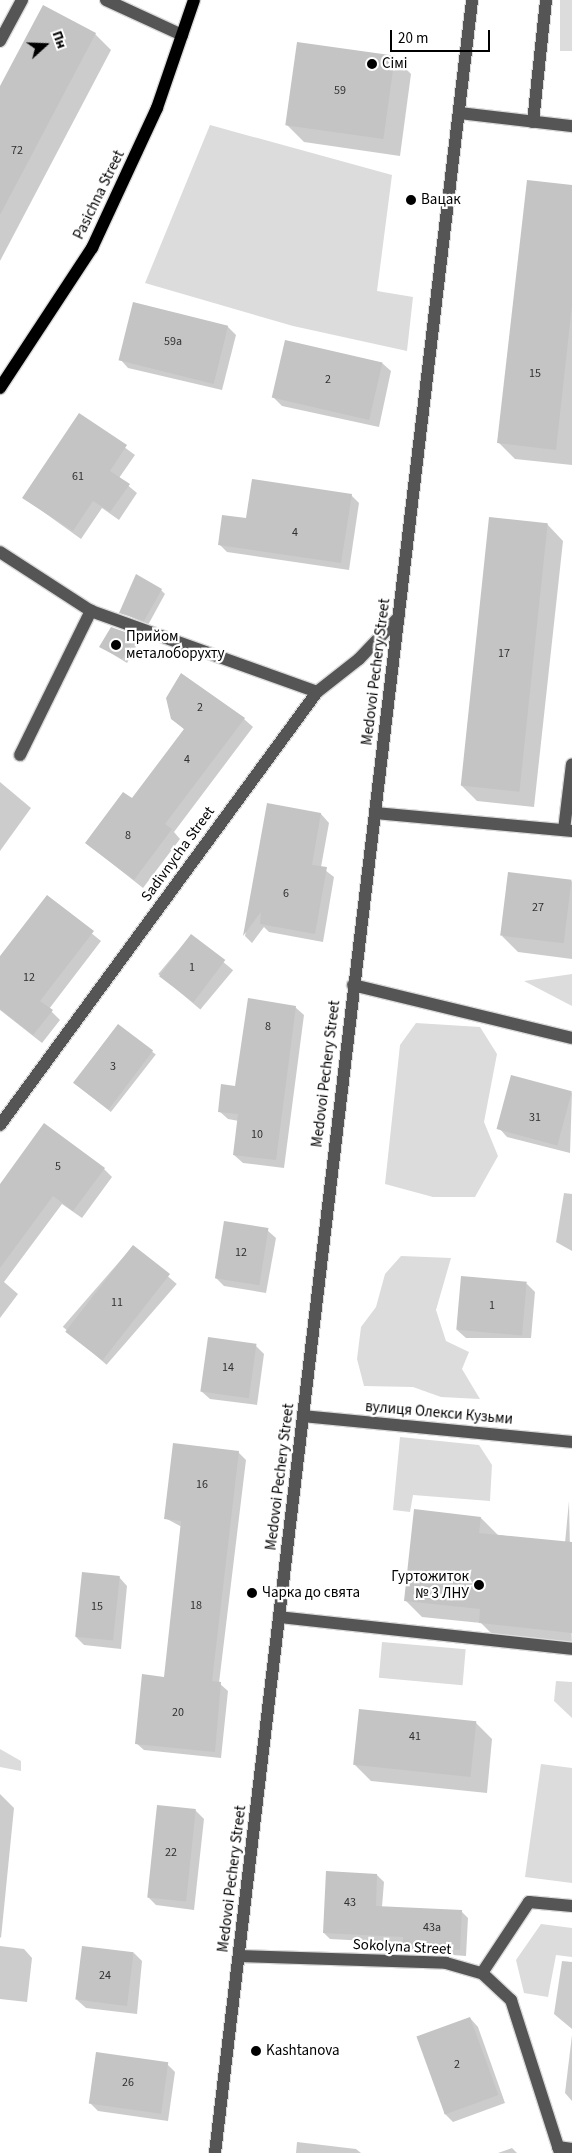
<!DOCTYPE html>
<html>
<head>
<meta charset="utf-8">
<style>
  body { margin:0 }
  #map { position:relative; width:572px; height:2153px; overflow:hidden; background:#fff; font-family:"Source Sans 3",sans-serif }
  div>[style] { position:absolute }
  .green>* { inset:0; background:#dcdcdc; transform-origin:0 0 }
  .shadow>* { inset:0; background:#0003; transform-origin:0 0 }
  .building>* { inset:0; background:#c4c4c4; transform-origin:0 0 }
  .roads { filter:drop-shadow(1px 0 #dbdbdb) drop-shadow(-1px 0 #dbdbdb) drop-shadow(0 1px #dbdbdb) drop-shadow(0 -1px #dbdbdb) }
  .minor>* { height:12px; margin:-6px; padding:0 6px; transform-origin:6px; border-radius:6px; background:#555 }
  .major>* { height:12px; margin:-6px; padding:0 6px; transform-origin:6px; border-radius:6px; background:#000 }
  .dots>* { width:14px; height:14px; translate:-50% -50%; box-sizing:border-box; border:2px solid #fff; border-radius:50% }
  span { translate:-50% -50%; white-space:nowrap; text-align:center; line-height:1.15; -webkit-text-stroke:4.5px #fff; paint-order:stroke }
  .number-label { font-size:12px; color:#313131 }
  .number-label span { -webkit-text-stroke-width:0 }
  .poi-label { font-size:15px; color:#000 }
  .left { translate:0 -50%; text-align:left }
  .right { translate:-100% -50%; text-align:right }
  .street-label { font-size:15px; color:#000 }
  .north { position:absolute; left:20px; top:20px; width:50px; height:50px; -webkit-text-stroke:4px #fff; paint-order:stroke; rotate:70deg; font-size:14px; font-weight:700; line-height:20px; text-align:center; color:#000 }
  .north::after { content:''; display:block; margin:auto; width:18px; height:22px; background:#000; clip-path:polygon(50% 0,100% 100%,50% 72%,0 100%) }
  .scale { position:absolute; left:390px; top:30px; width:100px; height:22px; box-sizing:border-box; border:2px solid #000; border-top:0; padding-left:6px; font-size:15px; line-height:18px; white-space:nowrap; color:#000; -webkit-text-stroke:4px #fff; paint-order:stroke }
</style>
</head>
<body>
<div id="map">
  <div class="green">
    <div style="left:560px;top:0;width:12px;height:51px"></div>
    <div style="clip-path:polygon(210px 125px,392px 175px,377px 291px,413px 297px,407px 351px,293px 326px,145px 283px)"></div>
    <div style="clip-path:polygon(572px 974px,572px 1006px,524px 981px)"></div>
    <div style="clip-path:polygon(416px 1023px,480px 1027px,497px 1054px,484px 1122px,498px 1156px,475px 1197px,433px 1197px,385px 1184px,400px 1045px)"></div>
    <div style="clip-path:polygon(401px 1256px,451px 1258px,436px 1310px,446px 1341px,469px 1352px,462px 1369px,480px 1399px,441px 1397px,413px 1387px,364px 1386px,357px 1359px,361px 1327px,376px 1307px,385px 1274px)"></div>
    <div style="clip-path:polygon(400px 1437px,479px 1445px,492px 1465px,490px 1501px,413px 1495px,410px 1512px,393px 1510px)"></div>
    <div style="left:382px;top:1642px;width:84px;height:36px;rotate:5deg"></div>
    <div style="clip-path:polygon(556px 1681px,572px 1682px,572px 1718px,554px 1701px)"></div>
    <div style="clip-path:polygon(0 1749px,21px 1761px,21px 1771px,0 1767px)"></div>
    <div style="clip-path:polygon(541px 1764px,572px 1768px,572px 1883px,525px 1877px)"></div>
    <div style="clip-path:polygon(541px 1924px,572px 1928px,572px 1957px,556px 1955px,548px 1997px,524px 1993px,516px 1960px)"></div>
  </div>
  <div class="shadow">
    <div style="clip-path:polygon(95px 34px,111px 50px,0 261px,0 89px)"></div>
    <div style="clip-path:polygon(394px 57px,411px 74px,400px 156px,304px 142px,287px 125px)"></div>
    <div style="clip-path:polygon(572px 186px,572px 465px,515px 459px,499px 443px)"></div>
    <div style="clip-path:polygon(227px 326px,236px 335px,222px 390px,128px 368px,120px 359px)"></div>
    <div style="clip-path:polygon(382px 363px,391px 371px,379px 427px,282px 406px,274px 398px)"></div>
    <div style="clip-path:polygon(79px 414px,135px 455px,119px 478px,137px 493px,119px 520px,102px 508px,81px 539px,24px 498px)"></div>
    <div style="clip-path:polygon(351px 495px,359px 503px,349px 570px,227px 552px,219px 544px,247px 520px)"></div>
    <div style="clip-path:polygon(547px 524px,563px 541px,534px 807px,477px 801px,461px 785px)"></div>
    <div style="clip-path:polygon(161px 590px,165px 594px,148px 625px,121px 612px)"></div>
    <div style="clip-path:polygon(135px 637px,139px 641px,127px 663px,101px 647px)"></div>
    <div style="clip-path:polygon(172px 718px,244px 719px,253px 727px,174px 832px,180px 839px,143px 888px,86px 843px,132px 800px,185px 730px)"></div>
    <div style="clip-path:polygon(0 782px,31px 808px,0 851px)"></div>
    <div style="clip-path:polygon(268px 805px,321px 814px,329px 823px,321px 867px,334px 877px,323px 942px,269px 932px,264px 927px,252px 943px,245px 936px)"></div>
    <div style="clip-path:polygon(572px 881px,572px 959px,518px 952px,502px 936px)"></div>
    <div style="clip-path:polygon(47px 897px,101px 941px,49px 1009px,60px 1020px,42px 1043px,0 1010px,0 958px)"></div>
    <div style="left:191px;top:935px;width:55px;height:51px;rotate:40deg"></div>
    <div style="clip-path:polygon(295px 1007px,304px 1015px,284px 1168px,243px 1163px,234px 1155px,239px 1121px,228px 1119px,219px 1111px)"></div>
    <div style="left:118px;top:1025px;width:48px;height:73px;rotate:38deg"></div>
    <div style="clip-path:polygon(512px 1077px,572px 1093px,570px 1153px,507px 1137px,499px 1128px)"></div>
    <div style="clip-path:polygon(104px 1169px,112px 1177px,82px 1218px,62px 1204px,4px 1282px,18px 1294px,0 1318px,0 1191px)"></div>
    <div style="clip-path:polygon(564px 1193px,572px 1194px,572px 1251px,556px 1242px)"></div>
    <div style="clip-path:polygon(267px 1230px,276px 1238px,266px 1293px,224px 1286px,216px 1278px)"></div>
    <div style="left:133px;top:1246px;width:58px;height:107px;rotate:41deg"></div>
    <div style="clip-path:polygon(527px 1284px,535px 1292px,531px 1338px,466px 1338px,457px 1330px)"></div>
    <div style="clip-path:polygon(255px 1345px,264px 1354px,257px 1405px,210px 1399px,201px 1391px)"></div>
    <div style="clip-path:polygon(238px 1452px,246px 1460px,219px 1683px,228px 1691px,221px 1758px,144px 1750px,136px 1743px,166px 1678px,182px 1527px,165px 1518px)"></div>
    <div style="clip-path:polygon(569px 1501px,572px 1648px,497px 1639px,481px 1623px,422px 1617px,405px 1600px,481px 1518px,498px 1535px,565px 1543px)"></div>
    <div style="clip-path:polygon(119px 1577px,127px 1586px,121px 1649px,84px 1645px,76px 1637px)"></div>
    <div style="clip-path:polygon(475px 1722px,492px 1739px,487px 1793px,371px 1781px,354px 1764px)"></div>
    <div style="clip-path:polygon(0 1794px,14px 1808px,1px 1938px,0 1937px)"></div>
    <div style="clip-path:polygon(195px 1810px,204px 1819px,194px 1910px,156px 1905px,148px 1897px)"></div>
    <div style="clip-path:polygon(377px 1875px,384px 1882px,382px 1907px,461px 1911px,468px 1918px,466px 1956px,411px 1952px,404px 1943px,330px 1939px,324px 1933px)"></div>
    <div style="clip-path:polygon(0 1946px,24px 1949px,32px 1958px,27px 2002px,0 1999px)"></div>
    <div style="clip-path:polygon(134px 1953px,142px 1961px,137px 2014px,86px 2008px,77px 2000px)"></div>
    <div style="clip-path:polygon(562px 1961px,572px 1962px,572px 2029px,554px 2014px)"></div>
    <div style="clip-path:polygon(470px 2018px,478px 2027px,505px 2103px,453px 2122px,444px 2113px)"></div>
    <div style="clip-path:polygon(572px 2035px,572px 2101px,565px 2093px)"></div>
    <div style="clip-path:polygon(167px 2064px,175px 2072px,168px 2121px,98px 2111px,89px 2102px)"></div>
    <div style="clip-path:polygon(297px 2142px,356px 2149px,361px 2153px,296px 2153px)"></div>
    <div style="clip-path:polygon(512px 2148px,517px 2153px,498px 2153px)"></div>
  </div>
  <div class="building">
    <div style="clip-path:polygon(43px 5px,96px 33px,0 215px,0 86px)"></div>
    <div style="left:297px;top:42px;width:99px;height:84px;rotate:8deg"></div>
    <div style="clip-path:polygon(527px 180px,572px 185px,572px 305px,556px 450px,497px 443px)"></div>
    <div style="left:133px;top:302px;width:98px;height:60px;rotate:14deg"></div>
    <div style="left:285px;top:340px;width:100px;height:59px;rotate:13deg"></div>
    <div style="clip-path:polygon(79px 413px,127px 445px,110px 471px,130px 484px,110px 512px,93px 501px,73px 531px,22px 498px)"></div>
    <div style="clip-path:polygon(252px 479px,352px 494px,341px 563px,218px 545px,222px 515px,246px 518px)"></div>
    <div style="left:489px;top:517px;width:59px;height:270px;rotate:6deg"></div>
    <div style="clip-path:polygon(136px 574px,162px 589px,144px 621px,119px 613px)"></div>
    <div style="clip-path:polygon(111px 627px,136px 636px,122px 659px,99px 647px)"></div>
    <div style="clip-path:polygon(181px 673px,245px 718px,165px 824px,172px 829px,134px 880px,85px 843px,123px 792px,132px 798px,184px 729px,171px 719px,166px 698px)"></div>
    <div style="clip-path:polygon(267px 803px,321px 813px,312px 865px,327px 867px,315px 934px,260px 924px,261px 912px,243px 936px)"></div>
    <div style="left:508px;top:872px;width:64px;height:64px;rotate:7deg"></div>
    <div style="clip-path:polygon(47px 895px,94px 931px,40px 1001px,53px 1010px,33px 1035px,0 1009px,0 956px)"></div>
    <div style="left:191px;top:934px;width:43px;height:53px;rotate:37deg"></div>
    <div style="clip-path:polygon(248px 998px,296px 1006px,276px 1160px,233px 1155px,238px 1114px,218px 1112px,221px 1084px,235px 1086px)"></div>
    <div style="left:118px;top:1024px;width:44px;height:74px;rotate:37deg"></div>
    <div style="left:511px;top:1075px;width:63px;height:56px;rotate:15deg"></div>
    <div style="clip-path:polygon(44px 1123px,105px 1168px,73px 1211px,53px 1196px,0 1268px,0 1184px)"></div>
    <div style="left:224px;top:1221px;width:45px;height:58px;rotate:9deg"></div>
    <div style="left:133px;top:1245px;width:47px;height:110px;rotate:38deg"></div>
    <div style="left:461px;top:1276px;width:66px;height:54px;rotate:5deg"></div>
    <div style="left:208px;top:1337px;width:49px;height:55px;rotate:8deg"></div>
    <div style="clip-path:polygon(173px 1443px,239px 1451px,212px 1681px,221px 1682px,215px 1752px,135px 1744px,142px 1674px,164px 1677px,181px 1521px,164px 1519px)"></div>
    <div style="clip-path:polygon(414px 1509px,481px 1517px,479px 1533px,572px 1542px,572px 1633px,479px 1623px,480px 1609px,404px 1601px)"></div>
    <div style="left:82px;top:1572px;width:38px;height:65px;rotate:6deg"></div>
    <div style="left:359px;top:1709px;width:118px;height:56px;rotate:6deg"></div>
    <div style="left:157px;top:1805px;width:39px;height:93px;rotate:6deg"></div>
    <div style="clip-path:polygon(326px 1871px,377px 1874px,376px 1906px,462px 1910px,460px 1950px,403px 1946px,403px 1937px,323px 1933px)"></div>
    <div style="left:82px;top:1946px;width:52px;height:54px;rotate:7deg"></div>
    <div style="left:470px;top:2017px;width:83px;height:57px;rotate:70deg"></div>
    <div style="left:96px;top:2052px;width:73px;height:52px;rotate:8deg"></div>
  </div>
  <div class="roads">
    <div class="minor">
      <div style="left:106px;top:0;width:84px;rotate:24.7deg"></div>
      <div style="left:0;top:41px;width:47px;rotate:-61.8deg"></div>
      <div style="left:459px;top:113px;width:114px;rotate:6.6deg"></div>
      <div style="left:533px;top:122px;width:123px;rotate:-83.9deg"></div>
      <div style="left:0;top:552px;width:108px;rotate:33deg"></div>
      <div style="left:91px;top:611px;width:240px;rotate:19.7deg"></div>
      <div style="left:20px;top:755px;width:161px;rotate:-63.8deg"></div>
      <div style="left:375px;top:813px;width:198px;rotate:5.2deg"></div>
      <div style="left:564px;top:830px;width:66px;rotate:-83.1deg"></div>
      <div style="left:353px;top:985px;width:225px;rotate:13.6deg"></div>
      <div style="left:0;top:1125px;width:537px;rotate:-53.79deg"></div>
      <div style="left:317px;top:692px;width:53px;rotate:-38.2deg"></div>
      <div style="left:359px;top:659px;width:57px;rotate:-46.4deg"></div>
      <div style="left:303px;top:1416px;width:270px;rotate:5.5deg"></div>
      <div style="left:279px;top:1617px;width:295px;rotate:6.2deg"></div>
      <div style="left:239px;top:1956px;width:207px;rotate:1.9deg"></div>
      <div style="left:446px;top:1963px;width:37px;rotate:16deg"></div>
      <div style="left:482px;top:1973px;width:40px;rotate:43deg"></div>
      <div style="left:511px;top:2000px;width:161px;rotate:72.2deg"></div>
      <div style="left:482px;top:1973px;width:85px;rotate:-56.5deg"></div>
      <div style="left:529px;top:1902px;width:43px;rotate:5.3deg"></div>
      <div style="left:558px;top:2147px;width:14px;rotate:8deg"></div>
      <div style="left:215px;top:2153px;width:2168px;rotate:-83.19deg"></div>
    </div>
    <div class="major">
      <div style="left:0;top:388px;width:168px;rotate:-56.7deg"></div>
      <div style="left:92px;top:248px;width:154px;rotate:-65.1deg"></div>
      <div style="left:157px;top:108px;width:114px;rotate:-71.1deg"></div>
    </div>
  </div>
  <div class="dots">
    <div style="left:372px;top:64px;background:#000"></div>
    <div style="left:411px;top:200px;background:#000"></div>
    <div style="left:116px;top:645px;background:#000"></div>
    <div style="left:479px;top:1585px;background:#000"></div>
    <div style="left:252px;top:1593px;background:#000"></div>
    <div style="left:256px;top:2051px;background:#000"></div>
  </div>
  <div class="number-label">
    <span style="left:340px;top:91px">59</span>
    <span style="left:17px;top:151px">72</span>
    <span style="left:173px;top:342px">59а</span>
    <span style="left:535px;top:374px">15</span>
    <span style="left:328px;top:380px">2</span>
    <span style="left:78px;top:477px">61</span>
    <span style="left:295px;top:533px">4</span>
    <span style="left:504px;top:654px">17</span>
    <span style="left:200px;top:708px">2</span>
    <span style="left:187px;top:760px">4</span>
    <span style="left:128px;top:836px">8</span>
    <span style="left:286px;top:894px">6</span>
    <span style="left:538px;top:908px">27</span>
    <span style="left:192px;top:968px">1</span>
    <span style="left:29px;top:978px">12</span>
    <span style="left:268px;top:1027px">8</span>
    <span style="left:113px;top:1067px">3</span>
    <span style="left:535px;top:1118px">31</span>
    <span style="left:257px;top:1135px">10</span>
    <span style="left:58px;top:1167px">5</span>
    <span style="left:241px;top:1253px">12</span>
    <span style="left:117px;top:1303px">11</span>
    <span style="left:492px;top:1306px">1</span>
    <span style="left:228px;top:1368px">14</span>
    <span style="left:202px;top:1485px">16</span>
    <span style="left:196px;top:1606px">18</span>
    <span style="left:97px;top:1607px">15</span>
    <span style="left:178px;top:1713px">20</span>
    <span style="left:415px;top:1737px">41</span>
    <span style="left:171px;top:1853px">22</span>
    <span style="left:350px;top:1903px">43</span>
    <span style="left:432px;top:1928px">43а</span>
    <span style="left:105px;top:1976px">24</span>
    <span style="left:457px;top:2065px">2</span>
    <span style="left:128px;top:2083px">26</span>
  </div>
  <div class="poi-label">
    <span class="left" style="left:382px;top:64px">Сімі</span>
    <span class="left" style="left:421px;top:200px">Вацак</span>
    <span class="left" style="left:126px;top:645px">Прийом<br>металоборухту</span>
    <span class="right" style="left:469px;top:1585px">Гуртожиток<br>№ 3 ЛНУ</span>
    <span class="left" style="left:262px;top:1593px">Чарка до свята</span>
    <span class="left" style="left:266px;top:2051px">Kashtanova</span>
  </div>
  <div class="street-label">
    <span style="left:99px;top:195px;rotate:-64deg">Pasichna Street</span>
    <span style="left:376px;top:672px;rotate:-83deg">Medovoi Pechery Street</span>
    <span style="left:178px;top:854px;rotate:-54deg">Sadivnycha Street</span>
    <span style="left:326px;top:1074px;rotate:-83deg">Medovoi Pechery Street</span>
    <span style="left:439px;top:1413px;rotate:5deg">вулиця Олекси Кузьми</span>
    <span style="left:280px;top:1477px;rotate:-83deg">Medovoi Pechery Street</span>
    <span style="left:232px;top:1879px;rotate:-83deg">Medovoi Pechery Street</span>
    <span style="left:402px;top:1947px;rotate:3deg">Sokolyna Street</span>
  </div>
  <div class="north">Пн</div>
  <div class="scale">20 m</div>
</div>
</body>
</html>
